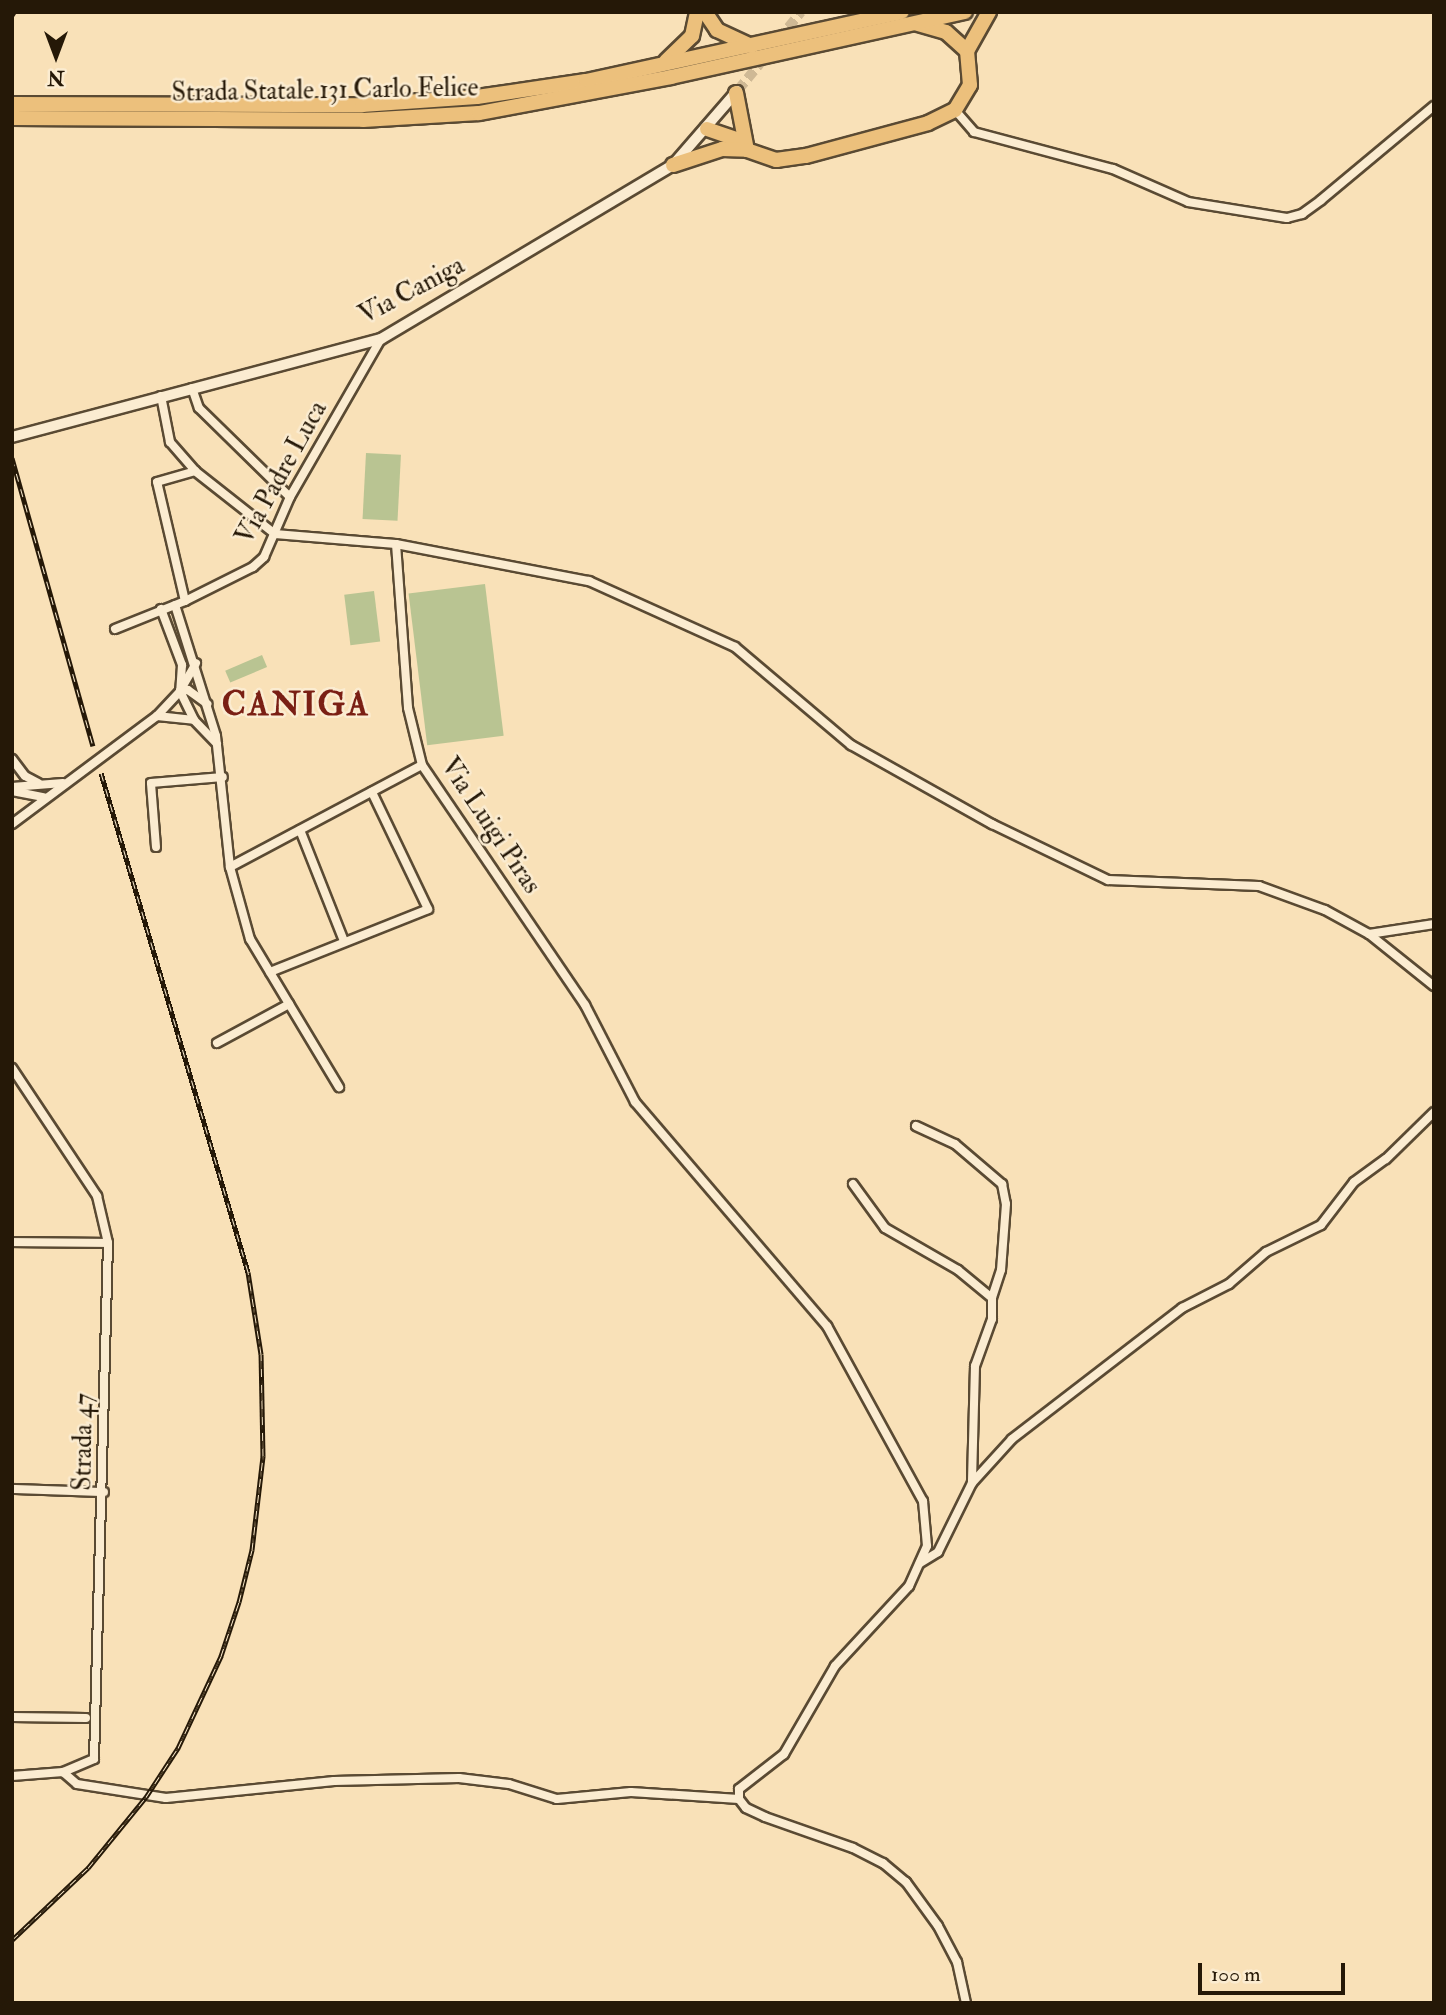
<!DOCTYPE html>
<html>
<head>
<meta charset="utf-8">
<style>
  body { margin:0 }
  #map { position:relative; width:1446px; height:2015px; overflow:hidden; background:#f9e1b8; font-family:"IM FELL Double Pica",serif }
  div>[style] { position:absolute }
  .green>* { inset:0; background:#b9c492; transform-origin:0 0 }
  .tertiary-tunnel>* { height:10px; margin-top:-5px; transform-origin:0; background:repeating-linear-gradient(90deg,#cfb995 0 10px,transparent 0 15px) }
  .roads { filter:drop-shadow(2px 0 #5a4a33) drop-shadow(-2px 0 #5a4a33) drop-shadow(0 2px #5a4a33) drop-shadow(0 -2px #5a4a33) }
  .minor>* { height:8px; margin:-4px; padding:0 4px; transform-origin:4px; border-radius:4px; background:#fbecd1 }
  .tertiary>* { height:10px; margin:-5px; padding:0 5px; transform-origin:5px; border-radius:5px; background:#fbecd1 }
  .trunk>* { height:14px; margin:-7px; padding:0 7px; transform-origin:7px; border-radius:7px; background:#ecc07c }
  .rail>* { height:5px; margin-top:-2.5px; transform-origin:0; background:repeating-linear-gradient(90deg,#fbecd1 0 8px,#251807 0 16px); box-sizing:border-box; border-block:2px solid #251807 }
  span { translate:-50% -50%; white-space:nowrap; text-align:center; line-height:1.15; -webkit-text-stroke:5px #fbecd1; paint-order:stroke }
  .street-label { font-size:26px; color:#251807 }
  .district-label { font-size:33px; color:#7a1f14; font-weight:700; letter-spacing:2px }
  .frame { position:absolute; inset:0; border:14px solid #251807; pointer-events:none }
  .north { position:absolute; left:21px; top:21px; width:70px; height:70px; -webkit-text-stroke:5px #fbecd1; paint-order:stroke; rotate:180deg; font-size:19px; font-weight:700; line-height:28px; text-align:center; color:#251807 }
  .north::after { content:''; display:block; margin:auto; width:24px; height:32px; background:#251807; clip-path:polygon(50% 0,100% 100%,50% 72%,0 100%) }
  .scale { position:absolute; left:1198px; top:1963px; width:147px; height:32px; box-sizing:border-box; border:4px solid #251807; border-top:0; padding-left:9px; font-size:21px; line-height:24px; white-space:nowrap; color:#251807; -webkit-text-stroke:5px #fbecd1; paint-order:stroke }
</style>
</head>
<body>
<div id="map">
  <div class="green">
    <div style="left:366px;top:453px;width:35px;height:66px;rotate:3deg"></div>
    <div style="left:485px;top:584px;width:153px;height:77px;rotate:83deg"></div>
    <div style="left:374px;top:591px;width:51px;height:30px;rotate:83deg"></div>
    <div style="left:262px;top:655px;width:13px;height:40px;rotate:67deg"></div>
  </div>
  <div class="tertiary-tunnel">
    <div style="left:779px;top:39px;width:35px;rotate:-51deg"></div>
    <div style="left:738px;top:90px;width:45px;rotate:-50.4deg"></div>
  </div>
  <div class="roads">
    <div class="minor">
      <div style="left:955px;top:110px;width:29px;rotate:49deg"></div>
      <div style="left:974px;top:132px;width:144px;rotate:14.9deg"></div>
      <div style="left:1113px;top:169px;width:82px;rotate:23.7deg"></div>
      <div style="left:1188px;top:202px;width:100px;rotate:9.2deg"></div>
      <div style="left:1287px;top:218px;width:16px;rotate:-15deg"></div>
      <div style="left:1302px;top:214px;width:24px;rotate:-36deg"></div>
      <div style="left:1321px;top:200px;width:147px;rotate:-39.8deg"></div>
      <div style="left:192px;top:388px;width:21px;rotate:71deg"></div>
      <div style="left:199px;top:408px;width:127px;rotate:44.4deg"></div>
      <div style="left:161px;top:396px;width:47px;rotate:78.9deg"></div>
      <div style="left:170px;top:442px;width:38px;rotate:49deg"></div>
      <div style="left:195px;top:471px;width:102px;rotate:38.2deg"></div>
      <div style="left:275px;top:534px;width:121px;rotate:4.7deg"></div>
      <div style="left:396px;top:544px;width:197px;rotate:10.9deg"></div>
      <div style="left:589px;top:581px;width:160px;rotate:24.3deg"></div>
      <div style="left:735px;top:647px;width:152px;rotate:40.2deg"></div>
      <div style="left:851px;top:745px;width:162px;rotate:29.3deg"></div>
      <div style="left:992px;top:824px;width:129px;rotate:25.8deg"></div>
      <div style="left:1108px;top:880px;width:151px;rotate:2.3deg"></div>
      <div style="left:1259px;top:886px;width:70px;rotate:20deg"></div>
      <div style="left:1325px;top:910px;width:50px;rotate:28.6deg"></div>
      <div style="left:1369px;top:934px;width:66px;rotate:-8.7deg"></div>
      <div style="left:396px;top:544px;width:164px;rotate:85.8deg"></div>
      <div style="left:408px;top:708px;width:59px;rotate:76.2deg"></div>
      <div style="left:422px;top:765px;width:290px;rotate:55.8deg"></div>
      <div style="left:585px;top:1005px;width:109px;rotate:62.7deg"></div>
      <div style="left:635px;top:1102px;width:295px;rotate:49.4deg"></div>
      <div style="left:827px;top:1326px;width:200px;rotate:61.3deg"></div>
      <div style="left:923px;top:1501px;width:45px;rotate:84.9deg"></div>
      <div style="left:927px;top:1546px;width:44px;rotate:114.2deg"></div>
      <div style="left:909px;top:1586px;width:109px;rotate:132.8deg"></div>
      <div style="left:835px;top:1666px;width:102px;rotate:120.1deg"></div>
      <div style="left:784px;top:1754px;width:57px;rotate:142.1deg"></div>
      <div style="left:739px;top:1789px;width:10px;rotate:90deg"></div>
      <div style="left:739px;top:1799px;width:11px;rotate:52deg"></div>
      <div style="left:746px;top:1808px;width:21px;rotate:25deg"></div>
      <div style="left:765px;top:1817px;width:93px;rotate:19.4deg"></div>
      <div style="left:853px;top:1848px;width:34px;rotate:27deg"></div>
      <div style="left:883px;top:1863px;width:30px;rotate:40deg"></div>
      <div style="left:906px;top:1882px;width:54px;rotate:54deg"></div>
      <div style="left:938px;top:1926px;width:41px;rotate:62.2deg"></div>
      <div style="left:957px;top:1962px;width:42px;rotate:77.6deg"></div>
      <div style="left:185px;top:601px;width:122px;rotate:-103.2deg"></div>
      <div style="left:157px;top:482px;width:40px;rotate:-16deg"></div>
      <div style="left:175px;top:605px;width:137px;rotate:72.6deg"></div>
      <div style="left:216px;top:736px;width:132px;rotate:83.9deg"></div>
      <div style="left:230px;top:867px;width:75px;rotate:74.5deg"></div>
      <div style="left:250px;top:939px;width:173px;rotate:59deg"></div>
      <div style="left:161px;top:609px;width:60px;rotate:69.4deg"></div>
      <div style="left:182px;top:665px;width:26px;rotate:94deg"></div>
      <div style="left:180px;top:691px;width:32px;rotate:64deg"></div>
      <div style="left:115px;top:629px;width:75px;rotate:-21.8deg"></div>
      <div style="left:185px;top:601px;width:76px;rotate:-26.6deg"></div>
      <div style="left:253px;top:567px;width:15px;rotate:-42deg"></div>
      <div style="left:264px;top:557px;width:65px;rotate:-66.6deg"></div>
      <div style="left:290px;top:497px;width:182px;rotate:-60.1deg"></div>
      <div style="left:180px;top:691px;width:8px;rotate:-7deg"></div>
      <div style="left:188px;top:690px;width:24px;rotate:36deg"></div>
      <div style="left:157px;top:716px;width:37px;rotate:6deg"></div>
      <div style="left:194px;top:720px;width:33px;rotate:46deg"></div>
      <div style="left:12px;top:759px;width:21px;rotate:53deg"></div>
      <div style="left:25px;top:776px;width:15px;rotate:28deg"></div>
      <div style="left:12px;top:787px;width:51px;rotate:-4.5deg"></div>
      <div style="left:12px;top:791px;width:32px;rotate:11deg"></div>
      <div style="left:12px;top:824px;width:181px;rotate:-36.7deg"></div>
      <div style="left:157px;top:716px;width:34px;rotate:-47deg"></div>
      <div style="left:180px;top:691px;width:32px;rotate:-60deg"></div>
      <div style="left:300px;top:830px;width:119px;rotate:68.4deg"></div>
      <div style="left:156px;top:847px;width:64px;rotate:-94.5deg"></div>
      <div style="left:151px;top:783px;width:72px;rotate:-4.8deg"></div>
      <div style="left:230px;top:867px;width:217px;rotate:-28deg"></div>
      <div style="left:1369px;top:934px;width:83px;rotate:38.7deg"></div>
      <div style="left:270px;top:972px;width:170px;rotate:-21.7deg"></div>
      <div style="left:428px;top:909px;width:130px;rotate:-115.6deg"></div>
      <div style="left:217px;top:1043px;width:82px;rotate:-28.4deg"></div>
      <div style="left:12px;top:1068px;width:154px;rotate:56.4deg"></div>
      <div style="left:97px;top:1196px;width:48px;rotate:76.8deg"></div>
      <div style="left:108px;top:1243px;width:516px;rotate:91.55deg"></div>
      <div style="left:94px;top:1759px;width:34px;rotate:157deg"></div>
      <div style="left:63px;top:1772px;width:51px;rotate:175.5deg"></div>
      <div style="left:916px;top:1126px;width:43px;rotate:24.8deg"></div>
      <div style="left:955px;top:1144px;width:62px;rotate:40.4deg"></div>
      <div style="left:1002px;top:1184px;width:20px;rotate:79deg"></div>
      <div style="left:1006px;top:1204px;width:66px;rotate:94.3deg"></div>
      <div style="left:1001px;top:1270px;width:29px;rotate:108deg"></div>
      <div style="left:853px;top:1184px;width:54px;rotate:54deg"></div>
      <div style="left:885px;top:1228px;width:84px;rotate:29.9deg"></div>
      <div style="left:958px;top:1270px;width:44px;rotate:39.5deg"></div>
      <div style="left:992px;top:1298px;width:21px;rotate:90deg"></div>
      <div style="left:992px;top:1319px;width:50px;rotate:109.9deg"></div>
      <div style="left:975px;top:1366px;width:117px;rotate:91.5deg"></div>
      <div style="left:12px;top:1242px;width:96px;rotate:0.6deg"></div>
      <div style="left:12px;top:1489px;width:92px;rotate:1.9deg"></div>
      <div style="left:920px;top:1563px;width:21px;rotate:-31deg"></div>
      <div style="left:938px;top:1552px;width:77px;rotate:-63.8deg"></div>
      <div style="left:972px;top:1483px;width:59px;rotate:-47.7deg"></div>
      <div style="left:1012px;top:1439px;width:215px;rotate:-37.6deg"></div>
      <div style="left:1182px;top:1308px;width:53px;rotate:-27.1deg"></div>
      <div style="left:1229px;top:1284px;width:49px;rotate:-40.9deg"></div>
      <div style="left:1266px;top:1252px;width:61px;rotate:-26.1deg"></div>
      <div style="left:1321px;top:1225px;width:54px;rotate:-52.5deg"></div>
      <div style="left:1354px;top:1182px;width:39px;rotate:-36deg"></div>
      <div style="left:1386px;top:1159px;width:67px;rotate:-44.4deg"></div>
      <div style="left:12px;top:1717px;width:74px;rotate:0.8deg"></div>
      <div style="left:63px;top:1772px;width:18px;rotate:41deg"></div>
      <div style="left:77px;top:1784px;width:90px;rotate:8.9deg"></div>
      <div style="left:166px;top:1798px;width:169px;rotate:-5.8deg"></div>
      <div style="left:334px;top:1781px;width:125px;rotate:-1.4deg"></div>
      <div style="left:459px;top:1778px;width:50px;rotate:6.8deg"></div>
      <div style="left:509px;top:1784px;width:50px;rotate:17.4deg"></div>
      <div style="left:557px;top:1799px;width:74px;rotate:-5.4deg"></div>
      <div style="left:631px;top:1792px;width:108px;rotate:3.7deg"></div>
    </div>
    <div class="tertiary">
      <div style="left:12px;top:437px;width:382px;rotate:-14.9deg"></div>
      <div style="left:381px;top:339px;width:340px;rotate:-30.8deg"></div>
      <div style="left:673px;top:165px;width:98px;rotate:-49.1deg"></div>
    </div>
    <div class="trunk">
      <div style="left:705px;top:12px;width:22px;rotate:56deg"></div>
      <div style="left:717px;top:30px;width:38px;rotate:25deg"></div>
      <div style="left:918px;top:24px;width:29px;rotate:16deg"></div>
      <div style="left:946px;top:32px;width:28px;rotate:42deg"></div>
      <div style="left:666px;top:61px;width:36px;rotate:-44deg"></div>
      <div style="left:692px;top:36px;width:25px;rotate:-78deg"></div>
      <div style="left:736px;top:93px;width:58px;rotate:79.1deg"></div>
      <div style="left:12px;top:104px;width:350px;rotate:0.2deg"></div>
      <div style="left:362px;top:105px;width:115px;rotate:-4deg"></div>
      <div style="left:477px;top:97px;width:110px;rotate:-8.4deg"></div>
      <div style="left:586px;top:81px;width:323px;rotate:-12.3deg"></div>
      <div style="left:12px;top:118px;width:351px;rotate:0.3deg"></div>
      <div style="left:363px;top:120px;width:116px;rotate:-3.5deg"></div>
      <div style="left:479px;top:113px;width:195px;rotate:-10.6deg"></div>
      <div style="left:671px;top:77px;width:301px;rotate:-12.5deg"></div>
      <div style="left:707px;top:129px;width:39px;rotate:19deg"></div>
      <div style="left:673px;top:165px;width:52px;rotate:-18.1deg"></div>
      <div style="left:722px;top:149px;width:25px;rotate:2deg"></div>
      <div style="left:747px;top:150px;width:31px;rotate:19deg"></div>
      <div style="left:776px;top:160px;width:30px;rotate:-8deg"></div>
      <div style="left:806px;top:156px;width:126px;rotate:-15.1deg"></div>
      <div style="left:928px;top:123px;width:30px;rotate:-26deg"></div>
      <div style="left:955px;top:110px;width:29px;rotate:-59deg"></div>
      <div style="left:970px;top:85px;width:34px;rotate:-95deg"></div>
      <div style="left:967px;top:51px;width:45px;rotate:-60.6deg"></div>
    </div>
  </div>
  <div class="rail">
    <div style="left:12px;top:15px;width:4px;rotate:-56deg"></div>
    <div style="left:12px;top:458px;width:299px;rotate:74.3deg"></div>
    <div style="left:12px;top:1940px;width:105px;rotate:-43.5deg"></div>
    <div style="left:88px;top:1868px;width:92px;rotate:-50.8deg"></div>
    <div style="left:146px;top:1797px;width:59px;rotate:-56.9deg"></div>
    <div style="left:178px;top:1748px;width:102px;rotate:-64.9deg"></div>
    <div style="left:221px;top:1656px;width:57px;rotate:-71.6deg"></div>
    <div style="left:239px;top:1602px;width:54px;rotate:-76deg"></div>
    <div style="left:252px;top:1550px;width:95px;rotate:-83.3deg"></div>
    <div style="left:263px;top:1456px;width:102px;rotate:-91.1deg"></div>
    <div style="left:261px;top:1354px;width:83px;rotate:-99deg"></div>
    <div style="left:248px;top:1272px;width:520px;rotate:-106.41deg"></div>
  </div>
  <div class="street-label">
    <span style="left:325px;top:91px;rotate:-1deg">Strada Statale 131 Carlo Felice</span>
    <span style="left:412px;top:291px;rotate:-28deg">Via Caniga</span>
    <span style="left:282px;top:473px;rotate:-61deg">Via Padre Luca</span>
    <span style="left:490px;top:826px;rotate:56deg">Via Luigi Piras</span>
    <span style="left:84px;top:1442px;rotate:-89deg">Strada 47</span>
  </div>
  <div class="district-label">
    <span style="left:296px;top:705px">CANIGA</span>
  </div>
  <div class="frame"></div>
  <div class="north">N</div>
  <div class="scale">100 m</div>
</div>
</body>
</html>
